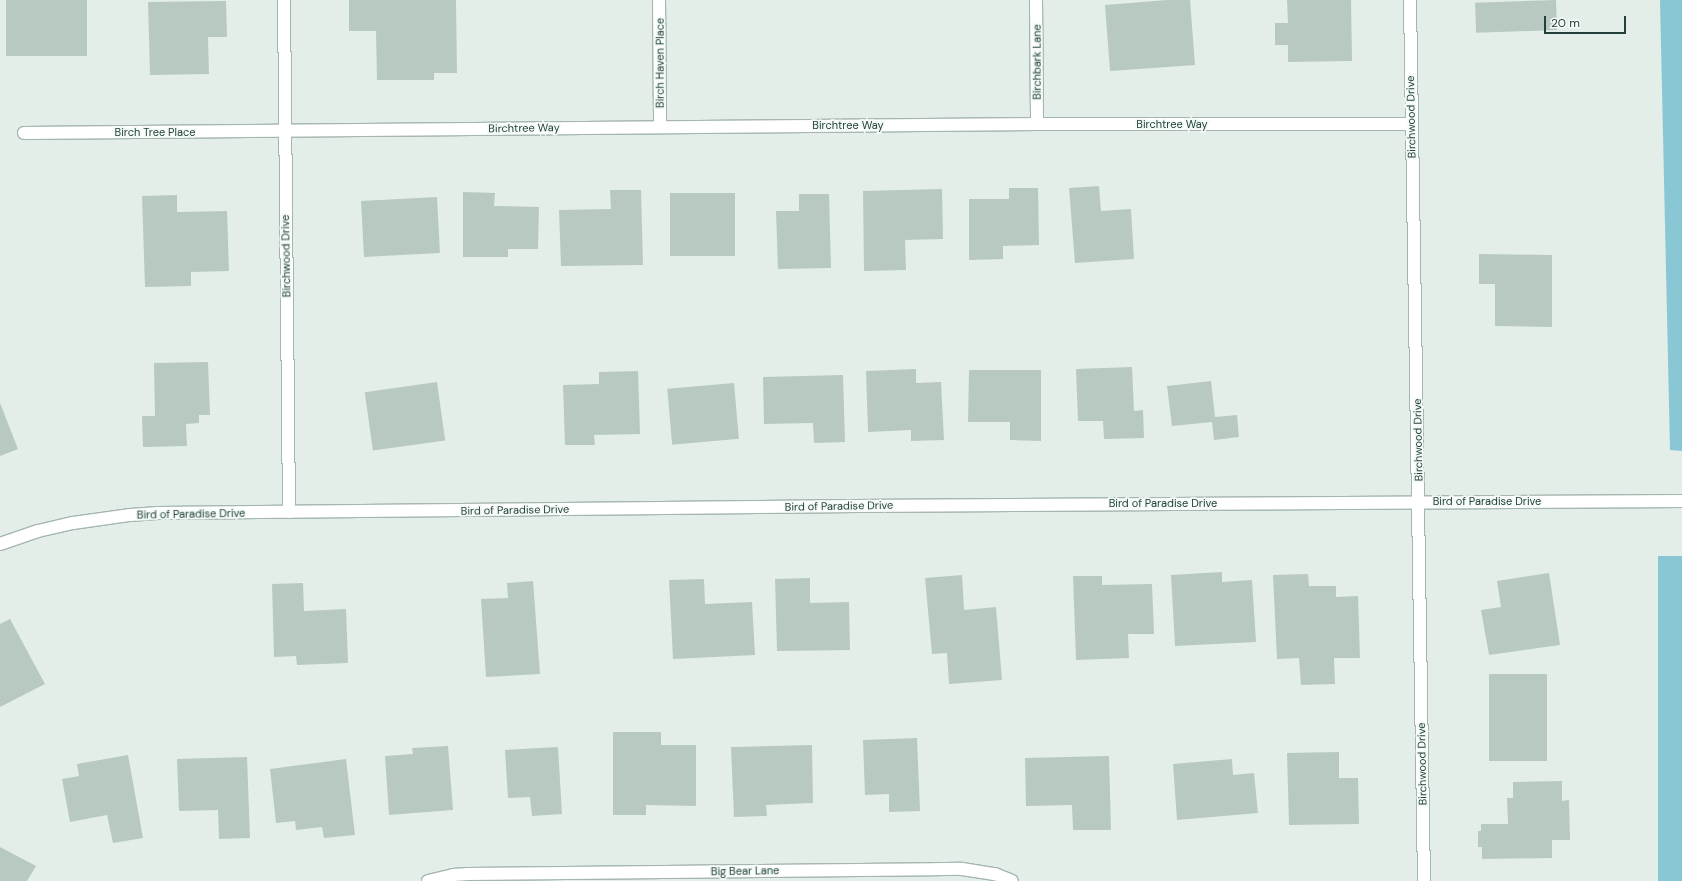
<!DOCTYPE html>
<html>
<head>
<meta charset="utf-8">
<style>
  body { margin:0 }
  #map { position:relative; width:1682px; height:881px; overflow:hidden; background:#e3eee9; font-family:"DM Sans",sans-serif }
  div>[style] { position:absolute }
  .water>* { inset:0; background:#89c7d5; transform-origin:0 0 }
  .building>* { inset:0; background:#b8c9c2; transform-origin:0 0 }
  .roads { filter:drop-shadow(1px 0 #a5b6b1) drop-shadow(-1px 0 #a5b6b1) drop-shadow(0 1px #a5b6b1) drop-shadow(0 -1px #a5b6b1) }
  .street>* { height:12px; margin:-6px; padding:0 6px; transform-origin:6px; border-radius:6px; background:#fff }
  .secondary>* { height:12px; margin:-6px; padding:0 6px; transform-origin:6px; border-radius:6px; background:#fff }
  span { translate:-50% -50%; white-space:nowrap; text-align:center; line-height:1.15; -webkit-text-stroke:3.5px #f4faf7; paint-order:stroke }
  .street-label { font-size:11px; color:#224039 }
  .scale { position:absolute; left:1544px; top:16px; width:82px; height:18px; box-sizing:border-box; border:2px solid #224039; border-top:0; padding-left:5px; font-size:12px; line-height:14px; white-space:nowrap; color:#224039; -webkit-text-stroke:3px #f4faf7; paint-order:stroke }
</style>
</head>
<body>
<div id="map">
  <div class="water">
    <div style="clip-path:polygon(1660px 0,1682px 0,1682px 451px,1670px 450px)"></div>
    <div style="left:1682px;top:556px;width:325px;height:24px;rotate:90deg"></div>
  </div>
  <div class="building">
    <div style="left:6px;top:0;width:81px;height:56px"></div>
    <div style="clip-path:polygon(349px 0,456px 0,457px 73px,434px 73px,434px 80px,377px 80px,376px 31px,349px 31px)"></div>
    <div style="clip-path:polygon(1167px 0,1190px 0,1195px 65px,1110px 71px,1105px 5px)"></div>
    <div style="clip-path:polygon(1287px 0,1351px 0,1352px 61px,1288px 62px,1288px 45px,1275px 45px,1275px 23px,1288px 23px)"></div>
    <div style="left:1556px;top:0;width:30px;height:81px;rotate:88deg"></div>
    <div style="clip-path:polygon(226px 1px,227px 37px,208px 37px,209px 74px,150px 75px,148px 2px)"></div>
    <div style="clip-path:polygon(1099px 186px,1101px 211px,1131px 209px,1134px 259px,1075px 263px,1069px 188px)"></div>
    <div style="clip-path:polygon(1009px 188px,1038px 188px,1039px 245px,1003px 246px,1003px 259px,969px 260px,969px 199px,1009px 199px)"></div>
    <div style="clip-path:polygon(942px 189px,943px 239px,905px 240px,906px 270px,864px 271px,863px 191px)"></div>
    <div style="clip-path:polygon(610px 190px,641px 190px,643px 265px,561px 266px,559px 210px,611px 209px)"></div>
    <div style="clip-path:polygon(463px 192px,495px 193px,494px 206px,539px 207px,538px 249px,508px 249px,508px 257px,463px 257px)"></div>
    <div style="left:670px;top:193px;width:65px;height:63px"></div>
    <div style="clip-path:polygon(799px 194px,829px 194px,831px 268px,778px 269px,776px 211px,799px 211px)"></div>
    <div style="clip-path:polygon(177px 195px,177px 212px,227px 211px,229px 271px,191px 272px,191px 286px,145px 287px,142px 196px)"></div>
    <div style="left:437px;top:197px;width:56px;height:76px;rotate:87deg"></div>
    <div style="clip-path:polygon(1479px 254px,1552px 255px,1552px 327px,1495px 326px,1495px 284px,1479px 284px)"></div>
    <div style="clip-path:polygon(208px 362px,210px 415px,199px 415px,199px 423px,186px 424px,187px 446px,143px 447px,142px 416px,155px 416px,154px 363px)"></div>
    <div style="clip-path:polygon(1132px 367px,1134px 411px,1143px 410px,1144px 438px,1104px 439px,1103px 421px,1078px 421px,1076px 369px)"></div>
    <div style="clip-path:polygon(916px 369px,916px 383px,941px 382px,944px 440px,911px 441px,911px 430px,868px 432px,866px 371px)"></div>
    <div style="clip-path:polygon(969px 370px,1041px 370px,1041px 441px,1010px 440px,1010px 422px,968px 422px)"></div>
    <div style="clip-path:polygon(638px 371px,640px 434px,594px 435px,595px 445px,565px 445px,563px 385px,599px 384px,599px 372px)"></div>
    <div style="clip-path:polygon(843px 375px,845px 442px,814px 443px,813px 423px,764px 424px,763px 377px)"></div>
    <div style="clip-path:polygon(1211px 381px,1215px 417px,1237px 415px,1239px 437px,1214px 440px,1212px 422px,1172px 426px,1167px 386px)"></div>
    <div style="left:437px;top:382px;width:59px;height:73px;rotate:82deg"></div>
    <div style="left:734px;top:383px;width:56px;height:67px;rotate:85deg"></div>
    <div style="clip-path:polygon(0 403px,18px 449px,0 456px)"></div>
    <div style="clip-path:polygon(1222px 572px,1222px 582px,1252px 580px,1256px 642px,1175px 646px,1171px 575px)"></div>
    <div style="clip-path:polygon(1549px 573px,1560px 645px,1489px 655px,1481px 610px,1501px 607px,1497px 581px)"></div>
    <div style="clip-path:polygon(1308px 574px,1309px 586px,1336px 586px,1336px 597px,1358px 596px,1360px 658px,1334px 658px,1335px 684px,1301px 685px,1299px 658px,1277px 659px,1273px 575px)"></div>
    <div style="clip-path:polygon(962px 575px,964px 610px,996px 607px,1002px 680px,949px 684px,947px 653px,932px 654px,925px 578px)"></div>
    <div style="clip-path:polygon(1073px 576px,1102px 576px,1102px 585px,1152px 584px,1154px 634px,1128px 634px,1129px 658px,1076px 660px)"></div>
    <div style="clip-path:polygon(810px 578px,810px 603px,849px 602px,850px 650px,777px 651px,775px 579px)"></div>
    <div style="clip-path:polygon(704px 579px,705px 604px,752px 602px,755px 655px,673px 659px,669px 580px)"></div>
    <div style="clip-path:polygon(533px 581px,540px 674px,486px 677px,481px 599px,508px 598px,507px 583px)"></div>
    <div style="clip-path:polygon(303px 583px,304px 611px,346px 609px,348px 663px,297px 665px,296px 656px,274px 657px,272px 584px)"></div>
    <div style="clip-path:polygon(10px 619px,45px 684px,0 707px,0 624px)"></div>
    <div style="left:1489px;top:674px;width:58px;height:87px"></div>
    <div style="clip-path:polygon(613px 732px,661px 732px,661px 745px,696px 745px,696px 806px,646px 805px,646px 815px,613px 815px)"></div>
    <div style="clip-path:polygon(917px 738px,920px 811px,889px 812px,889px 794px,865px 795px,863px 740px)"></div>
    <div style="clip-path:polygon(812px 745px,813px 803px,766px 805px,767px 816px,734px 817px,731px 747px)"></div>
    <div style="clip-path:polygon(448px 746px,453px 810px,389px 815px,385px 756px,413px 754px,412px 748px)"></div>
    <div style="clip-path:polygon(558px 747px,562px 814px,532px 816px,530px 797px,508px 798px,505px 750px)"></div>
    <div style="clip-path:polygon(1339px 752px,1339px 778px,1358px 778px,1359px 824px,1289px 825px,1287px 753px)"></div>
    <div style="clip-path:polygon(128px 755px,143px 838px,113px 843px,107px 815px,70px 822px,62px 779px,79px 776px,77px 764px)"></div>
    <div style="clip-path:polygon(1109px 756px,1111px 830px,1073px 830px,1072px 805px,1026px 806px,1025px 758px)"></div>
    <div style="clip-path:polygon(247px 757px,250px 838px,219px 839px,218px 810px,179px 811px,177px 759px)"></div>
    <div style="clip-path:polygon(346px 759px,355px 835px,324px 838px,322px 827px,296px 830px,295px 821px,276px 823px,270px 769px)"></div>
    <div style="clip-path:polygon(1232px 759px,1233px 775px,1254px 773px,1258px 813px,1177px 820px,1173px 764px)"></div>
    <div style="clip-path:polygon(1562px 781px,1562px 801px,1569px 800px,1570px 840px,1552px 840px,1552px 858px,1482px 859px,1482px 847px,1478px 847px,1478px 831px,1481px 831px,1481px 824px,1508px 824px,1507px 798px,1513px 798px,1513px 782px)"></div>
    <div style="clip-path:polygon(0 847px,36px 866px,27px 881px,0 881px)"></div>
  </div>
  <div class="roads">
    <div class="street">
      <div style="left:284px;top:0;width:512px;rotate:89.44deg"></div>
      <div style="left:659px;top:0;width:126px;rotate:89.5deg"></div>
      <div style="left:1036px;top:0;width:124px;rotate:89.5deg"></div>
      <div style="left:1410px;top:0;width:881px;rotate:89.09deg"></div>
      <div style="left:24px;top:133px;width:1013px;rotate:-0.51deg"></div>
      <div style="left:1037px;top:124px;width:374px"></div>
      <div style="left:428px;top:881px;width:26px;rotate:-13deg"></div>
      <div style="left:453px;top:875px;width:15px;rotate:-4deg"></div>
      <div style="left:468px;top:874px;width:494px;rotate:-0.6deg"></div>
      <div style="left:962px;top:869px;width:33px;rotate:9deg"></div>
      <div style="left:995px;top:874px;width:18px;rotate:22deg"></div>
    </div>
    <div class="secondary">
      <div style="left:0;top:544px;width:40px;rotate:-18.9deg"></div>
      <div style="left:38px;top:531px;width:36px;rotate:-13deg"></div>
      <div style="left:73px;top:523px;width:58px;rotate:-8deg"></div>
      <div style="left:130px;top:515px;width:28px;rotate:-4deg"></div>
      <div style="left:158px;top:513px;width:698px;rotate:-0.57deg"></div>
      <div style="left:856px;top:506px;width:826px;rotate:-0.35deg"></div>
    </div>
  </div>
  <div class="street-label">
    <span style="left:1037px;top:62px;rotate:-90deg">Birchbark Lane</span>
    <span style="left:660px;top:63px;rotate:-90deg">Birch Haven Place</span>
    <span style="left:1411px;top:117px;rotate:-91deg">Birchwood Drive</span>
    <span style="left:1172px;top:124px">Birchtree Way</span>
    <span style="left:848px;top:125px">Birchtree Way</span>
    <span style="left:524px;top:128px;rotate:-1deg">Birchtree Way</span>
    <span style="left:155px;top:132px">Birch Tree Place</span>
    <span style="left:286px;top:256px;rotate:-91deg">Birchwood Drive</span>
    <span style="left:1418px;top:440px;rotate:-91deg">Birchwood Drive</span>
    <span style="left:1487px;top:501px">Bird of Paradise Drive</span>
    <span style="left:1163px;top:503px">Bird of Paradise Drive</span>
    <span style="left:839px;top:506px;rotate:-1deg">Bird of Paradise Drive</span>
    <span style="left:515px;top:510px;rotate:-1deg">Bird of Paradise Drive</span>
    <span style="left:191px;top:514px;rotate:-1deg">Bird of Paradise Drive</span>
    <span style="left:1422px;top:764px;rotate:-91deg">Birchwood Drive</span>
    <span style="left:745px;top:871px;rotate:-1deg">Big Bear Lane</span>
  </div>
  <div class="scale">20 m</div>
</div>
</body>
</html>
